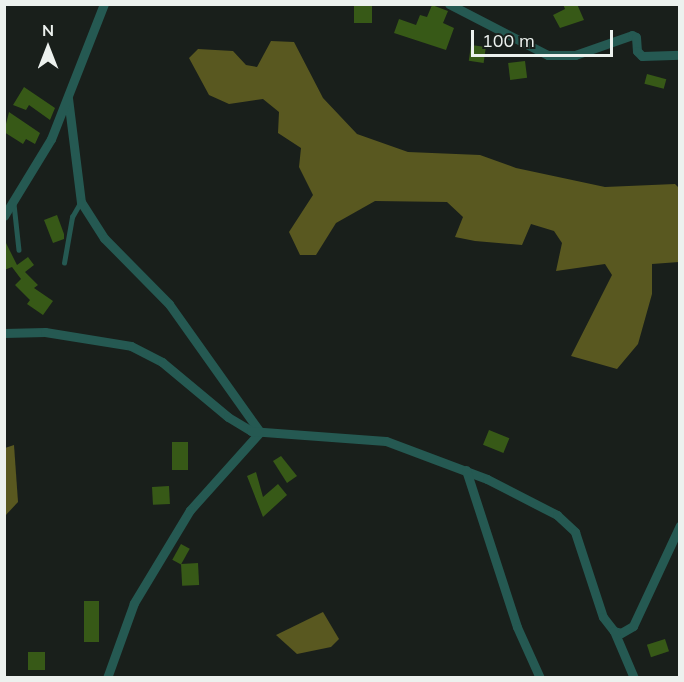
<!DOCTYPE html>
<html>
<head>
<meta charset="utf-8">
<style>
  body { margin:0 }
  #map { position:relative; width:684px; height:682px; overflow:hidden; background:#191f1b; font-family:Mulish,sans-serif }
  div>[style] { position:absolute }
  .forest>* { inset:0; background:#595820 }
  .building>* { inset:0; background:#375917; transform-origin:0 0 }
  .service>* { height:4.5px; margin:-2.25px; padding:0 2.25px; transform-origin:2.25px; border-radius:2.25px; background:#255952 }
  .minor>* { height:9px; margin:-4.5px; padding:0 4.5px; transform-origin:4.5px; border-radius:4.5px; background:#255952 }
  span { translate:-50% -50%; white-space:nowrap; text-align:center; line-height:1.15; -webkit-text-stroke:6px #191f1b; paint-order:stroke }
  .frame { position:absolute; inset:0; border:6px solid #ecf1ee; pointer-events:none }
  .north { position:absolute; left:18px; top:18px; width:60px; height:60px; -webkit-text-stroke:4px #191f1b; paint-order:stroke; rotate:0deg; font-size:16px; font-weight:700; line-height:24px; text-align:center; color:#ecf1ee }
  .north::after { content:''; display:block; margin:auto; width:21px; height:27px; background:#ecf1ee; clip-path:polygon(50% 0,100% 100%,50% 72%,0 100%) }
  .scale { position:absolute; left:471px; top:30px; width:142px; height:27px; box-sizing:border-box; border:3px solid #ecf1ee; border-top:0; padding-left:8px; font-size:18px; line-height:21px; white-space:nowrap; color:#ecf1ee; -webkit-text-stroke:4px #191f1b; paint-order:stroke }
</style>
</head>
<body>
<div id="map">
  <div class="forest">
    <div style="clip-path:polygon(271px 41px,294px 42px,323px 98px,357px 134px,408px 152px,480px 155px,516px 168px,605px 187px,675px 184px,679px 188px,679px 262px,652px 264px,652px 294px,638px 344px,617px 369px,571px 356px,612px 275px,605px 264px,556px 271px,562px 243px,554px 231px,531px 224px,522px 245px,475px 241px,455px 237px,463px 217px,447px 202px,375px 201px,336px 223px,316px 255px,300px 255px,289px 232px,313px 195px,299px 167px,301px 148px,278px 133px,279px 112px,263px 99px,229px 104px,209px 95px,189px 58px,198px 49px,233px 51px,246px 65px,257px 67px)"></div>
    <div style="clip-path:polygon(14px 445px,18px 502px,5px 516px,5px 448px)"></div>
    <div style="clip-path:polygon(323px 612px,339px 639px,331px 647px,297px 654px,276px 635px)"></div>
  </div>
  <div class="building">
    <div style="clip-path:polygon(563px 4px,577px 4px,584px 20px,560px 28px,553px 15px,565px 9px)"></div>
    <div style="left:354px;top:5px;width:18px;height:18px"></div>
    <div style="clip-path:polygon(432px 5px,448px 11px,443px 23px,454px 28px,446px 50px,394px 33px,399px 19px,416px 25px,420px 15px,427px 17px)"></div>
    <div style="left:471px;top:45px;width:15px;height:16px;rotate:8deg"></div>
    <div style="left:525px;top:61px;width:17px;height:17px;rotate:83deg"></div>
    <div style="left:647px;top:74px;width:20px;height:10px;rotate:15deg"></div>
    <div style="clip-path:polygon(24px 87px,55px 108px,50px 120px,29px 105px,26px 110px,13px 105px)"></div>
    <div style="clip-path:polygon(9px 112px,40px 133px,35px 144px,26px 139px,23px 144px,4px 132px)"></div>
    <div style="clip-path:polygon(57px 215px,64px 234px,64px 239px,53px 243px,44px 220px)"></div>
    <div style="clip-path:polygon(4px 239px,17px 265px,28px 257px,34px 265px,25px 272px,38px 285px,34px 288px,53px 301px,43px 315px,27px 304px,30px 300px,15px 285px,21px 279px,12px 267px,4px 270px)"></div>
    <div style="left:489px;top:430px;width:22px;height:16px;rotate:22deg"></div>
    <div style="left:172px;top:442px;width:16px;height:28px"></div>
    <div style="clip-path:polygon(281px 456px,297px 476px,287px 483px,273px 461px)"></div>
    <div style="clip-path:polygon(256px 472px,263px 497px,278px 484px,287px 495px,263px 517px,247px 476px)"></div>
    <div style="left:169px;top:486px;width:18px;height:17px;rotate:87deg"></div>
    <div style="left:181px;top:544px;width:10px;height:18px;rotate:29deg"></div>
    <div style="left:198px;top:563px;width:22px;height:17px;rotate:87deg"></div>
    <div style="left:84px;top:601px;width:15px;height:41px"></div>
    <div style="left:665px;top:639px;width:13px;height:19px;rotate:72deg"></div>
    <div style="left:28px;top:652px;width:17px;height:18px"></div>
  </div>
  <div class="service">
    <div style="left:14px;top:204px;width:46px;rotate:83.8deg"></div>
    <div style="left:64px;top:263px;width:47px;rotate:-80.1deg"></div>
    <div style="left:72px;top:217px;width:16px;rotate:-60deg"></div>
  </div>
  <div class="minor">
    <div style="left:449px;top:4px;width:111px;rotate:27.3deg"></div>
    <div style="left:548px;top:55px;width:27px"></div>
    <div style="left:575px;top:55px;width:60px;rotate:-19.3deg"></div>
    <div style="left:632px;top:35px;width:4px;rotate:27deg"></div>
    <div style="left:636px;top:37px;width:14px;rotate:86deg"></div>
    <div style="left:637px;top:51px;width:7px;rotate:45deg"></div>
    <div style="left:642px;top:56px;width:38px;rotate:-2deg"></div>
    <div style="left:68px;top:98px;width:105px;rotate:82.9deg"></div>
    <div style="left:81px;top:202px;width:43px;rotate:57.4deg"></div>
    <div style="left:104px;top:238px;width:93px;rotate:45.4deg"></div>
    <div style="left:169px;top:304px;width:157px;rotate:54.6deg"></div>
    <div style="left:260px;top:432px;width:105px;rotate:131.9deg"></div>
    <div style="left:190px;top:510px;width:109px;rotate:121.1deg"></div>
    <div style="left:134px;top:603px;width:80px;rotate:109.8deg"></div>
    <div style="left:4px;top:216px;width:90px;rotate:-58.6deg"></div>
    <div style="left:51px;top:139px;width:145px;rotate:-68.6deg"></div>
    <div style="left:4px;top:333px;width:41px;rotate:-1.4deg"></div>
    <div style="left:45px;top:332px;width:87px;rotate:9.2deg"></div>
    <div style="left:131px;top:346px;width:35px;rotate:27deg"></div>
    <div style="left:162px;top:362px;width:86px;rotate:39.8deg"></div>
    <div style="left:228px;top:417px;width:27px;rotate:31deg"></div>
    <div style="left:251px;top:431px;width:135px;rotate:4.2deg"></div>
    <div style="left:386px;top:441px;width:108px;rotate:20.6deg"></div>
    <div style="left:487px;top:479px;width:79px;rotate:27.2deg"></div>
    <div style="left:557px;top:515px;width:25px;rotate:43deg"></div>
    <div style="left:575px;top:532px;width:89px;rotate:71.8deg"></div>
    <div style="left:603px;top:617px;width:18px;rotate:52deg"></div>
    <div style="left:614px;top:631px;width:7px;rotate:16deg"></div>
    <div style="left:621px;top:633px;width:14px;rotate:-30deg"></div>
    <div style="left:633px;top:626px;width:111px;rotate:-65deg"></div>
    <div style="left:466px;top:470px;width:165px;rotate:72deg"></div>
    <div style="left:517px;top:627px;width:56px;rotate:65.7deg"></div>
    <div style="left:614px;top:631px;width:51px;rotate:66.9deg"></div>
  </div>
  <div class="frame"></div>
  <div class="north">N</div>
  <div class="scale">100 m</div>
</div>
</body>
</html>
